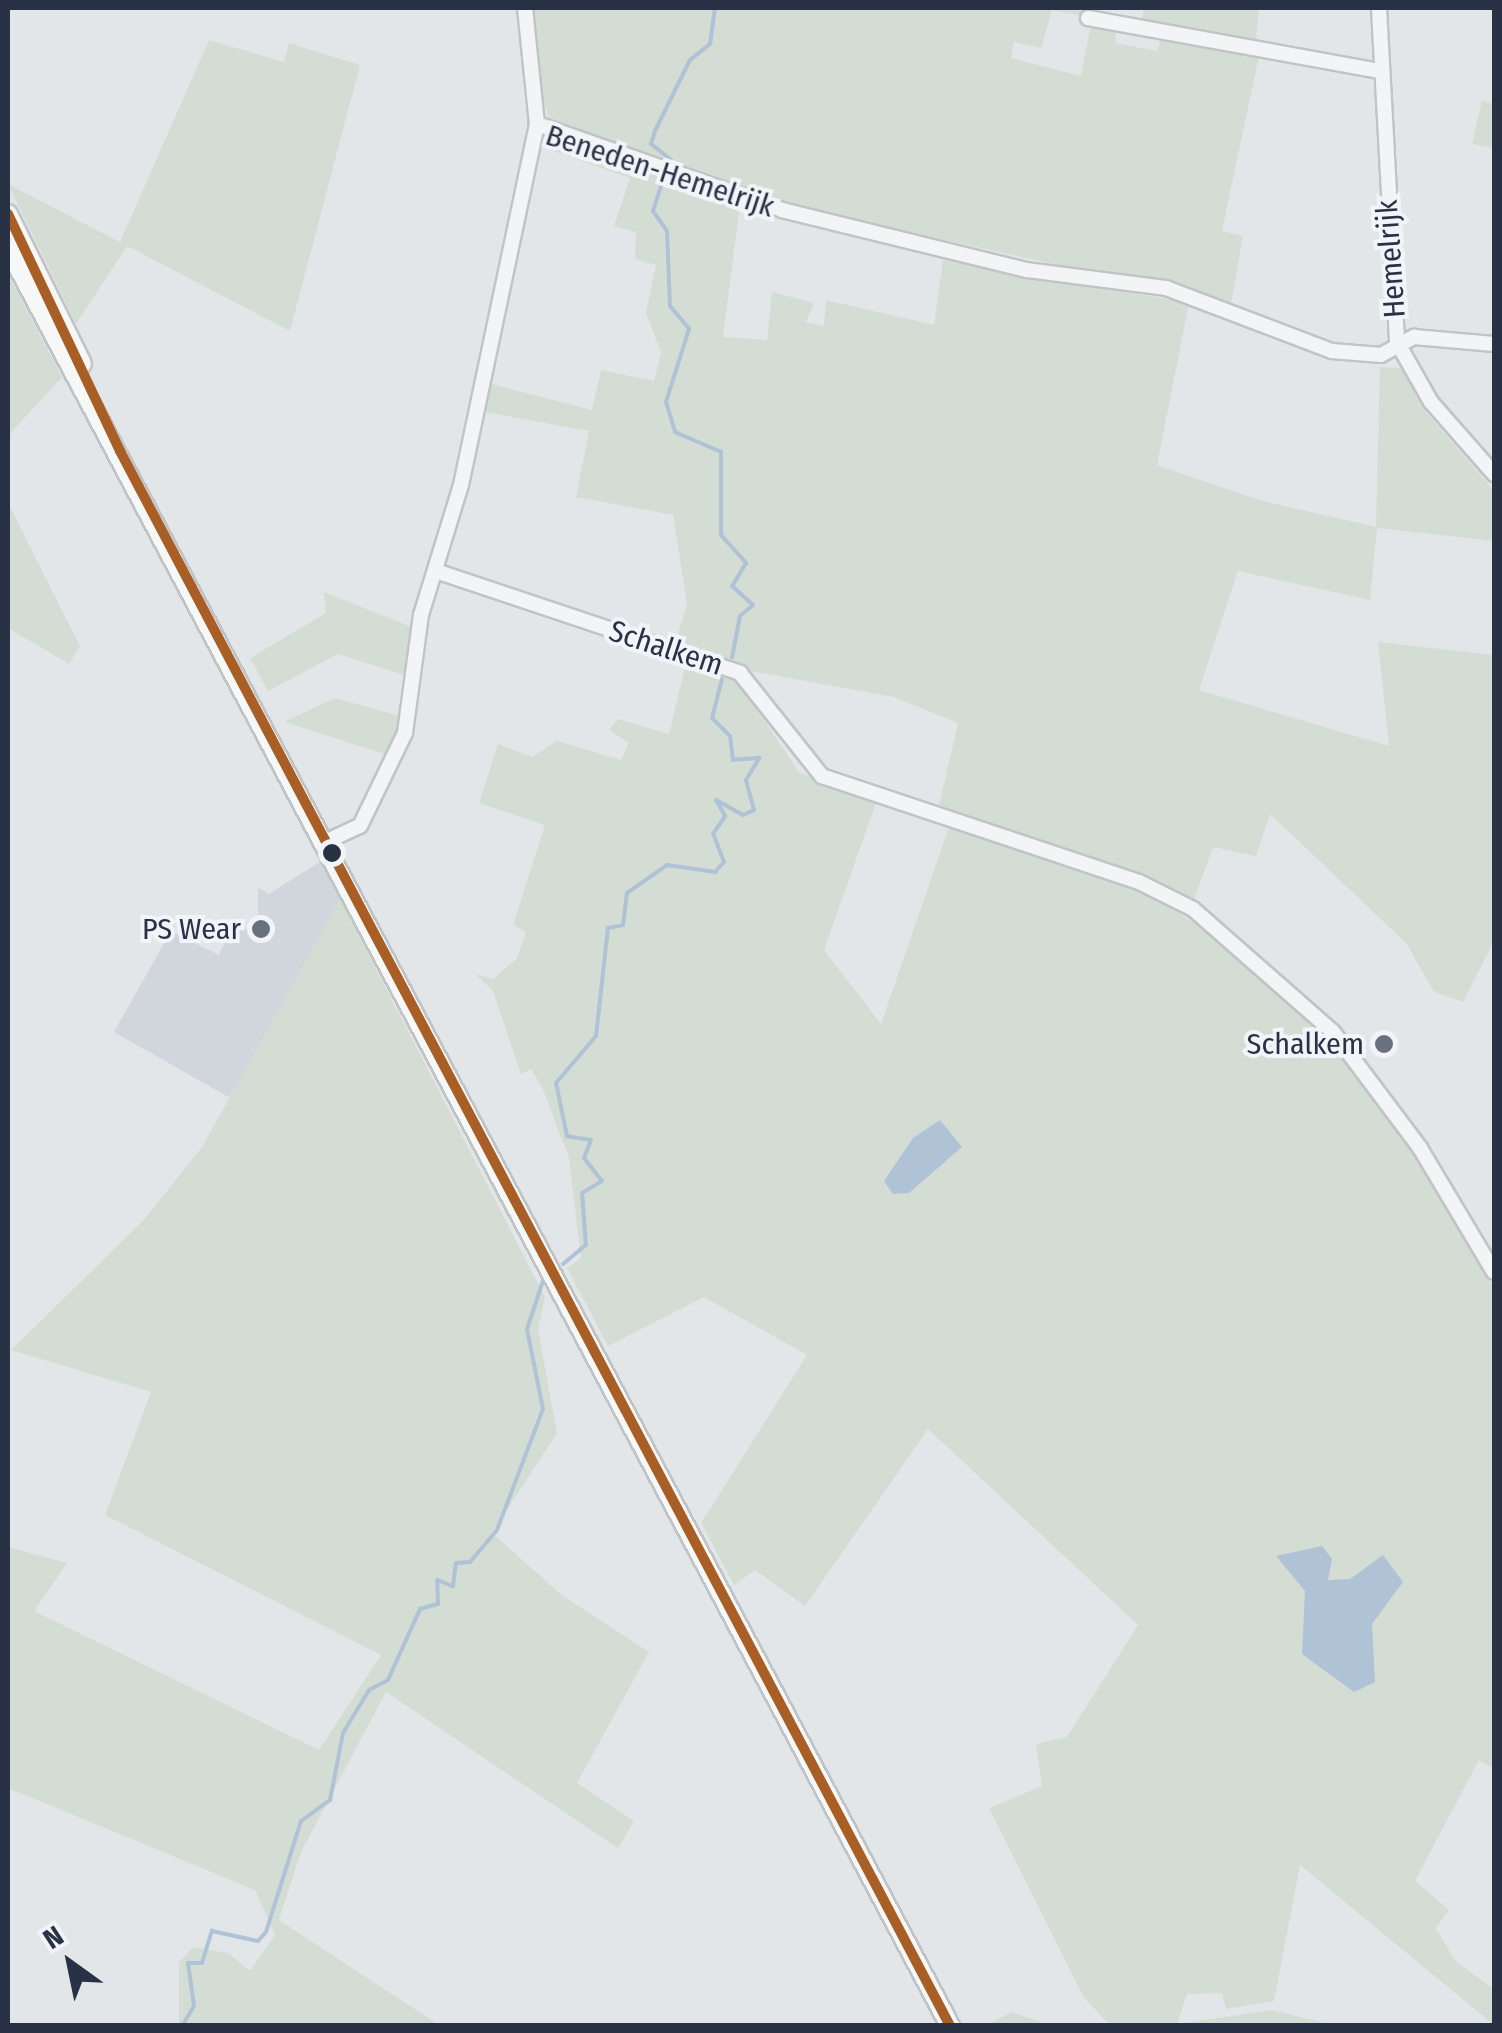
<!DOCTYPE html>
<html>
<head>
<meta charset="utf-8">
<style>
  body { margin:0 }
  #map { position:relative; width:1502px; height:2033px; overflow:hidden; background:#e3e6e9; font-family:"Fira Sans Condensed",sans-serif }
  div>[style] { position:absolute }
  .built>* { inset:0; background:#d1d5dc }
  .green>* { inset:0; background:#d4ddd3 }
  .water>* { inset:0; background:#afc2d6 }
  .stream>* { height:4px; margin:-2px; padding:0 2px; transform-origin:2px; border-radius:2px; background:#afc2d6 }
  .roads { filter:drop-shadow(2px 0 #c1c4c7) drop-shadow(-2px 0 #c1c4c7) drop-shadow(0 2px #c1c4c7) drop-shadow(0 -2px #c1c4c7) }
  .minor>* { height:14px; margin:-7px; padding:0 7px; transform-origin:7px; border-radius:7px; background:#f3f4f5 }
  .major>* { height:18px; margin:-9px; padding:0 9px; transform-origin:9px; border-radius:9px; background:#f6f7f7 }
  .bus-1>* { height:10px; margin:-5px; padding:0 5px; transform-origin:5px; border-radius:5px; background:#a85e24 }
  .dots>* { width:28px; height:28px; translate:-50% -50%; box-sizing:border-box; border:5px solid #f1f4f8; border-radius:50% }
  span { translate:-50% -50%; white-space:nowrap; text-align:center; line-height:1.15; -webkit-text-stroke:8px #f1f4f8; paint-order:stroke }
  .street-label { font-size:30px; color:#283244 }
  .poi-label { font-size:30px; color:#283244 }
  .right { translate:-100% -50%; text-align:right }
  .frame { position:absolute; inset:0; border:10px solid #283244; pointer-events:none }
  .north { position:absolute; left:20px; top:1913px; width:100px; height:100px; -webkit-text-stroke:8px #f1f4f8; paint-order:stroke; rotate:327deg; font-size:28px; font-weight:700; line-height:40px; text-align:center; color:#283244 }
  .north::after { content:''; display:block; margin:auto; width:35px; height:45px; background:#283244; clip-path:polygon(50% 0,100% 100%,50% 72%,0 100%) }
</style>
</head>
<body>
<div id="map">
  <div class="built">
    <div style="clip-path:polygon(321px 861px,340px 899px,232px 1099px,114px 1032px,171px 931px,219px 955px,233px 925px,245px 930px,258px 917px,258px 888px,269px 894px)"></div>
  </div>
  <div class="green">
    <div style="clip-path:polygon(532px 8px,1085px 8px,1082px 16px,1052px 10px,1041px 48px,1014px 42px,1011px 58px,1081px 76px,1091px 24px,1116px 31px,1115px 43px,1157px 51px,1162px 38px,1259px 56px,1222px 231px,1243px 236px,1231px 304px,790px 205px,549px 119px,530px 53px)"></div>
    <div style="clip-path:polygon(1144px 8px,1259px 8px,1255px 46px,1141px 23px)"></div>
    <div style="clip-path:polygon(209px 40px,284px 62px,289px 43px,360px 65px,290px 331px,127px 246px,76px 324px,8px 184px,120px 242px)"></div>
    <div style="clip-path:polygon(1482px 101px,1494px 104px,1494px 148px,1472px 144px)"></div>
    <div style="clip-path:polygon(555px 135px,740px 204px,723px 337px,767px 340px,772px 292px,814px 303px,806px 322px,824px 326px,826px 300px,934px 325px,943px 260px,1189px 303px,1157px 465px,1259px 500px,1376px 527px,1380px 367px,1401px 368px,1424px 410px,1494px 491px,1494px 541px,1377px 528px,1370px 600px,1238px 571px,1199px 690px,1389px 746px,1378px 642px,1494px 655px,1494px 941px,1463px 1002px,1434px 992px,1406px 943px,1270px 814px,1256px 856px,1213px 847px,1192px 905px,938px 810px,958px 723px,894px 697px,745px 670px,675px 644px,687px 604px,673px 515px,576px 497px,589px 431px,480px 411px,488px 383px,592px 410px,601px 370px,654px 381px,661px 353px,646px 313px,656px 265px,635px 259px,636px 232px,614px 226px,630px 178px,539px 146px)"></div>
    <div style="clip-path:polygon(8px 274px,62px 377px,8px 436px)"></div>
    <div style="clip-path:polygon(8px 503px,80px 646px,69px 664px,8px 628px)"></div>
    <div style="clip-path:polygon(324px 592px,414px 628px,407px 676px,338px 654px,268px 691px,250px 658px,326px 613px)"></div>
    <div style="clip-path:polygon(687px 659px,739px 683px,799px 772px,876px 803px,824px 950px,881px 1024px,949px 827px,1139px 888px,1237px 950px,1317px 1024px,1413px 1152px,1494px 1287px,1494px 1769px,1479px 1760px,1415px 1881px,1449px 1910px,1436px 1928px,1455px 1961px,1494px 1989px,1494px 2025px,1300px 1865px,1274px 2001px,1226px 2009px,1222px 1993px,1187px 1994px,1177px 2024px,1272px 2010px,1333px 2025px,1110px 2025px,1084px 1998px,989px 1808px,1042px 1786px,1036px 1744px,1067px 1737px,1138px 1625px,928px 1429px,805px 1606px,755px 1570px,734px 1585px,701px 1523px,807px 1355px,704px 1297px,608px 1346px,567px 1268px,581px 1258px,569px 1158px,542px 1087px,531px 1069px,521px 1074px,493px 991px,475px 974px,493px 979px,517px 958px,526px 932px,513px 925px,545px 825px,479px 803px,498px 744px,532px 757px,557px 741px,621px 760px,629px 743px,609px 730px,618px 719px,669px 734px)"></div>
    <div style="clip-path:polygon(335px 698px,400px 716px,388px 755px,284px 722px)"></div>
    <div style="clip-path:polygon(340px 899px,545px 1297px,538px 1329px,557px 1433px,492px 1533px,563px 1596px,649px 1652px,577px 1783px,634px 1821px,618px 1848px,386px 1692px,301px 1852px,279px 1920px,439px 2025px,179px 2025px,179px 1962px,193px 1947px,228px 1953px,250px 1971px,275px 1935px,255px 1890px,8px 1788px,8px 1547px,67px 1563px,34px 1611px,319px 1750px,381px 1655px,105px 1515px,151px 1392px,11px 1350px,143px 1221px,202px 1147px)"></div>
    <div style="clip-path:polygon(1011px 2012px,1049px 2025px,988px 2025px)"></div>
  </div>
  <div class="water">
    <div style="clip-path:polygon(940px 1120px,962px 1147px,909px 1193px,893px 1194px,884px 1181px,913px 1138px)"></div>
    <div style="clip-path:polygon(1322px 1546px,1332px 1559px,1328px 1580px,1350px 1579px,1383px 1555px,1403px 1582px,1372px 1624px,1375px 1682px,1354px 1692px,1302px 1654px,1305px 1591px,1276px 1556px)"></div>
  </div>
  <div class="stream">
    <div style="left:671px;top:160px;width:26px;rotate:-141deg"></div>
    <div style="left:651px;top:144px;width:14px;rotate:-73deg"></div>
    <div style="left:655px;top:131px;width:79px;rotate:-63.8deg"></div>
    <div style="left:690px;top:60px;width:26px;rotate:-39deg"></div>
    <div style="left:710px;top:44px;width:36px;rotate:-82deg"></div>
    <div style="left:663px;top:180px;width:33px;rotate:108deg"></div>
    <div style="left:653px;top:211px;width:24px;rotate:55deg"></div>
    <div style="left:667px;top:231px;width:75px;rotate:87.7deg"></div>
    <div style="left:670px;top:306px;width:30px;rotate:50deg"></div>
    <div style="left:689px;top:329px;width:77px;rotate:107.5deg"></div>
    <div style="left:666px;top:402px;width:31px;rotate:73deg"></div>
    <div style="left:675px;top:432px;width:50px;rotate:23.5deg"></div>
    <div style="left:721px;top:452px;width:83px;rotate:90deg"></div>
    <div style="left:721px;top:535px;width:38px;rotate:48deg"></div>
    <div style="left:746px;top:563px;width:27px;rotate:121deg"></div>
    <div style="left:732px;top:586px;width:28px;rotate:42deg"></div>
    <div style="left:753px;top:605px;width:17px;rotate:140deg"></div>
    <div style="left:740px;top:616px;width:42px;rotate:101deg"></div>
    <div style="left:563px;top:1264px;width:30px;rotate:-40deg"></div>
    <div style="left:586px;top:1245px;width:52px;rotate:-94.4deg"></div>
    <div style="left:582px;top:1193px;width:23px;rotate:-31deg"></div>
    <div style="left:602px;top:1181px;width:29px;rotate:-128deg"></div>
    <div style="left:584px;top:1158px;width:19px;rotate:-69deg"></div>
    <div style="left:591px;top:1140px;width:24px;rotate:-171deg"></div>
    <div style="left:567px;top:1136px;width:54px;rotate:-101.7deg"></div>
    <div style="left:556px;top:1083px;width:62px;rotate:-49.6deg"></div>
    <div style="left:596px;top:1036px;width:109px;rotate:-83.7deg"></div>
    <div style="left:608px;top:928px;width:15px;rotate:-11deg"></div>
    <div style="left:623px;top:925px;width:32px;rotate:-83deg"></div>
    <div style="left:627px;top:893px;width:49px;rotate:-35deg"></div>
    <div style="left:667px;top:865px;width:49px;rotate:8.3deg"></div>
    <div style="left:715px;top:872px;width:13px;rotate:-48deg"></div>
    <div style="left:724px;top:862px;width:30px;rotate:-111deg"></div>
    <div style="left:713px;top:834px;width:22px;rotate:-56deg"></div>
    <div style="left:725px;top:816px;width:18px;rotate:-119deg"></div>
    <div style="left:716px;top:800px;width:31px;rotate:29deg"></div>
    <div style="left:743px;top:815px;width:12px;rotate:-24deg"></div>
    <div style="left:754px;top:810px;width:31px;rotate:-105deg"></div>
    <div style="left:746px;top:780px;width:26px;rotate:-59deg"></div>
    <div style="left:759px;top:758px;width:26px;rotate:176deg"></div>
    <div style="left:733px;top:760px;width:24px;rotate:-97deg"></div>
    <div style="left:730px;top:736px;width:25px;rotate:-135deg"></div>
    <div style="left:712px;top:718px;width:40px;rotate:-75.6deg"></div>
    <div style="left:182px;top:2026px;width:23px;rotate:-59deg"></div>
    <div style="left:194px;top:2006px;width:43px;rotate:-97.9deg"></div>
    <div style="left:188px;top:1963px;width:14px"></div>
    <div style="left:202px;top:1963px;width:34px;rotate:-73deg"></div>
    <div style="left:212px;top:1931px;width:47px;rotate:12.3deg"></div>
    <div style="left:258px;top:1941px;width:12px;rotate:-48deg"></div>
    <div style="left:266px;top:1932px;width:116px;rotate:-72.5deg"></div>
    <div style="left:301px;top:1821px;width:36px;rotate:-36deg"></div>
    <div style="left:330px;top:1800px;width:68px;rotate:-79deg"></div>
    <div style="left:343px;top:1733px;width:50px;rotate:-58.8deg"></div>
    <div style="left:369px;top:1690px;width:21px;rotate:-28deg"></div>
    <div style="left:388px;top:1680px;width:78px;rotate:-65.7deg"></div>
    <div style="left:420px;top:1609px;width:19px;rotate:-16deg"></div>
    <div style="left:438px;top:1604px;width:24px;rotate:-92deg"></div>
    <div style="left:437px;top:1580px;width:17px;rotate:21deg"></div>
    <div style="left:453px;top:1586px;width:23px;rotate:-83deg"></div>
    <div style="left:456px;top:1563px;width:14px;rotate:-4deg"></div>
    <div style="left:470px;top:1562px;width:42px;rotate:-49.8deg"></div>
    <div style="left:497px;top:1530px;width:129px;rotate:-69.2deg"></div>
    <div style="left:543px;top:1409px;width:82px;rotate:-101.3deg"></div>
    <div style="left:527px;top:1329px;width:51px;rotate:-71.6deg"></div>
  </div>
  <div class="roads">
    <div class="minor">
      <div style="left:1379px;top:8px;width:334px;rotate:86.9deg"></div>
      <div style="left:1397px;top:342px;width:69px;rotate:60.5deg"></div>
      <div style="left:1431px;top:402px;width:96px;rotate:48.8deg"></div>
      <div style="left:1088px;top:18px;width:297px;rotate:10.3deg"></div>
      <div style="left:537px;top:124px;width:260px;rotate:19.3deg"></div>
      <div style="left:782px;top:210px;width:252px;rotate:13.8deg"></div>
      <div style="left:1027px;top:270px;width:140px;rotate:7.4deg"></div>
      <div style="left:1166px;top:288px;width:178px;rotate:20.8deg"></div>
      <div style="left:1332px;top:351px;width:49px;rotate:4.7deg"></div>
      <div style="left:1381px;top:355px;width:38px;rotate:-29deg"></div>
      <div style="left:1414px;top:337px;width:80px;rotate:5deg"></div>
      <div style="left:436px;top:571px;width:321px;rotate:18.5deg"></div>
      <div style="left:740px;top:673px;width:132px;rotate:51.5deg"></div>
      <div style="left:822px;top:776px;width:334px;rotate:18.5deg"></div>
      <div style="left:1139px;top:882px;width:60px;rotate:26.6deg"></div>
      <div style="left:1193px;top:909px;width:186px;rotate:41.3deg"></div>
      <div style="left:1333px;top:1032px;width:145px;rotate:53.1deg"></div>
      <div style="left:1420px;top:1148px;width:144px;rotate:59.2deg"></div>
      <div style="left:325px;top:842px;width:38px;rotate:-25deg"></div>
      <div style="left:360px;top:826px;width:103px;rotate:-64.2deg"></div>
      <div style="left:405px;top:733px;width:119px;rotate:-82.3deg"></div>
      <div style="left:421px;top:615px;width:136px;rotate:-72.9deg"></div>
      <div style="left:461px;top:485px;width:369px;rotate:-78.1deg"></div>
      <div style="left:537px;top:124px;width:117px;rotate:-95.9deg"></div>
    </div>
    <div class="major">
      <div style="left:8px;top:214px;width:167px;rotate:63.7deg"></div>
      <div style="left:8px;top:248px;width:2012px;rotate:62.08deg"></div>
    </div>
  </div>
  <div class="bus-1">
    <div style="left:8px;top:214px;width:262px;rotate:64.7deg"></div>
    <div style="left:120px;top:451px;width:1780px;rotate:62.21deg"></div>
  </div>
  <div class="dots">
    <div style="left:332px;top:853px;background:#283244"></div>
    <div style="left:261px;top:929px;background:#69717e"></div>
    <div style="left:1384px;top:1044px;background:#69717e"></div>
  </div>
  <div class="street-label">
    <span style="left:660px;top:171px;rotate:18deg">Beneden-Hemelrijk</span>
    <span style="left:1391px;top:259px;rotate:-94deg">Hemelrijk</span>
    <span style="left:666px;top:648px;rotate:18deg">Schalkem</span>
  </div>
  <div class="poi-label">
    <span class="right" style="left:241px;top:929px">PS Wear</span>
    <span class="right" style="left:1364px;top:1044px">Schalkem</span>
  </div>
  <div class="frame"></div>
  <div class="north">N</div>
</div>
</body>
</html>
